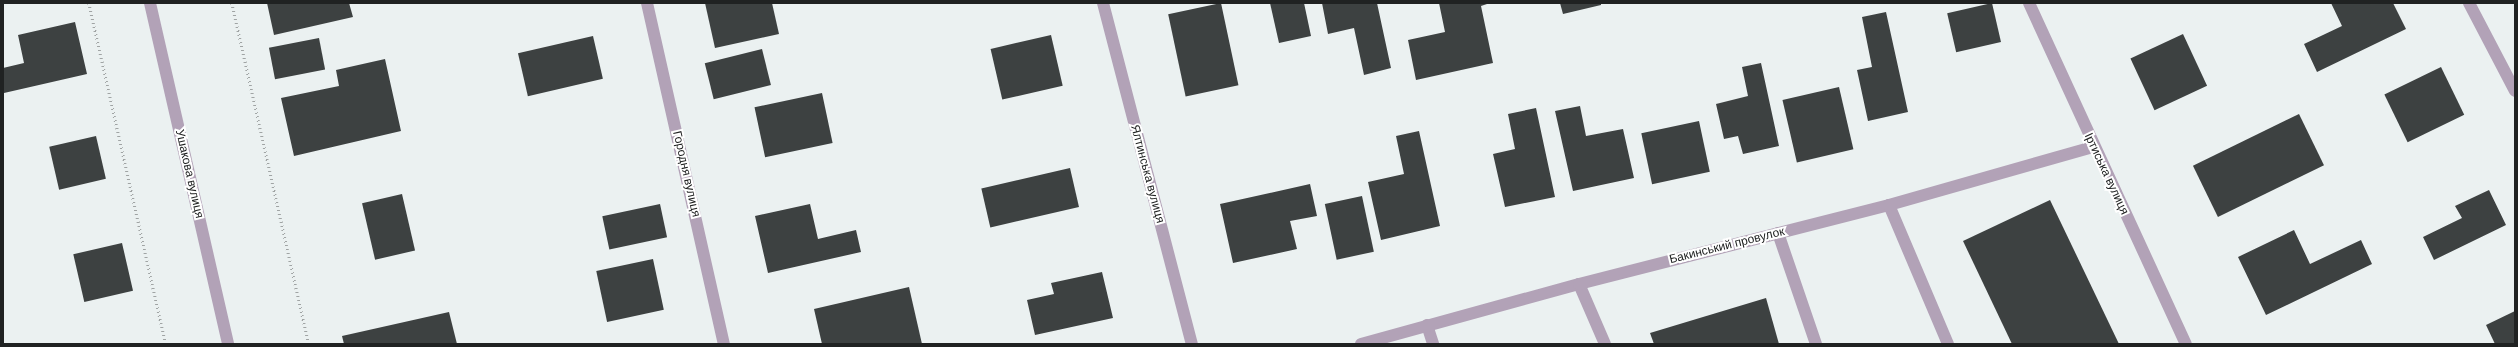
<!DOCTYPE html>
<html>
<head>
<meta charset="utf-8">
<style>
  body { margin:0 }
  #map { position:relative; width:2518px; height:347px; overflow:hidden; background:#ebf1f1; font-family:Arial,sans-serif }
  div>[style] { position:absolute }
  .building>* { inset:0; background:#3d4141; transform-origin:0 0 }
  .path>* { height:2.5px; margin-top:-1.25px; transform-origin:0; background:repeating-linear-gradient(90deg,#a0a4a4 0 1px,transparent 0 4px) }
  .service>* { height:12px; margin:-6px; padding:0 6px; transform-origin:6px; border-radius:6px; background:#b2a2b7 }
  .minor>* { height:12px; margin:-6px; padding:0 6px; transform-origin:6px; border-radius:6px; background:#b2a2b7 }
  .tertiary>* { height:12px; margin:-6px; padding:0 6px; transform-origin:6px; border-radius:6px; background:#b2a2b7 }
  span { translate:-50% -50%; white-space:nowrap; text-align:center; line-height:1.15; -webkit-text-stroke:4px #fff; paint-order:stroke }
  .street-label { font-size:12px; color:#202222 }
  .frame { position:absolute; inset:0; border:4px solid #202222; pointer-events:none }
</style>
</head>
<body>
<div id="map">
  <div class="building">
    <div style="clip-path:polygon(267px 3px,349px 3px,353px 17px,274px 35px)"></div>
    <div style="clip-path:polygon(705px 3px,772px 3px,779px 34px,715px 48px)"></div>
    <div style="left:1221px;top:3px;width:84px;height:54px;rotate:78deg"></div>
    <div style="clip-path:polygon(1270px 3px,1304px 3px,1311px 36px,1279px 43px)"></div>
    <div style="clip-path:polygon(1322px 3px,1377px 3px,1391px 68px,1364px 75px,1354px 28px,1328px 34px)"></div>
    <div style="clip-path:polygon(1439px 3px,1490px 3px,1481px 6px,1493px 63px,1416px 80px,1408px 40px,1445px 32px)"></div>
    <div style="clip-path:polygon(1560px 3px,1601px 3px,1601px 5px,1563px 14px)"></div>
    <div style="left:1992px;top:3px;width:40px;height:46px;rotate:77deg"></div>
    <div style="clip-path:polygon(2331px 3px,2393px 3px,2406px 29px,2317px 72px,2304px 44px,2342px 26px)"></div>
    <div style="clip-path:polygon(1886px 12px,1908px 112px,1868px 121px,1857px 70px,1872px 67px,1862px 17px)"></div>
    <div style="clip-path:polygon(75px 22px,87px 74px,4px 93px,3px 68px,24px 63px,18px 35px)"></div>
    <div style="left:2183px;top:34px;width:57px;height:58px;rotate:65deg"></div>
    <div style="left:1051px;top:35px;width:52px;height:62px;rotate:77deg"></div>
    <div style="left:593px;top:36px;width:44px;height:77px;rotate:77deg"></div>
    <div style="left:319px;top:38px;width:32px;height:51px;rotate:79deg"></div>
    <div style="left:762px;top:49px;width:37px;height:59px;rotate:76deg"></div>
    <div style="clip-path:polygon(385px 59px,401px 131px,294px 156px,281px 98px,339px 86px,336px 70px)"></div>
    <div style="clip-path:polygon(1761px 63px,1779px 146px,1743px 154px,1738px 136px,1724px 139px,1716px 104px,1748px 96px,1742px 67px)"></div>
    <div style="left:2441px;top:67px;width:53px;height:63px;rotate:64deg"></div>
    <div style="left:1839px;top:87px;width:64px;height:58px;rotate:77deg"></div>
    <div style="left:822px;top:93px;width:51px;height:69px;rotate:78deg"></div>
    <div style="clip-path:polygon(1580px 106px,1586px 136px,1623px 129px,1634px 178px,1573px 191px,1555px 111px)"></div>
    <div style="clip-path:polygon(1536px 108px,1555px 197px,1505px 207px,1493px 154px,1515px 149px,1508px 114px)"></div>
    <div style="left:2299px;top:114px;width:57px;height:118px;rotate:64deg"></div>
    <div style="left:1699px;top:121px;width:52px;height:59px;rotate:78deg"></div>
    <div style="clip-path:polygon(1419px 131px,1440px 226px,1381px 240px,1368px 182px,1404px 174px,1396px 136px)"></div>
    <div style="left:96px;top:136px;width:44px;height:48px;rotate:77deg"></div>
    <div style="left:1070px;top:168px;width:40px;height:91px;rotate:77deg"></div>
    <div style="clip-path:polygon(1310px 184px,1317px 216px,1290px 221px,1297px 249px,1233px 263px,1220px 204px)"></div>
    <div style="clip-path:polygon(2489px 190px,2506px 225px,2434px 260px,2423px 237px,2462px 218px,2455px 206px)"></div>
    <div style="left:402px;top:194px;width:58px;height:41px;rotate:77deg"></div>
    <div style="left:1362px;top:196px;width:57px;height:38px;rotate:78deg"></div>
    <div style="clip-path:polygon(2050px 200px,2119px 344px,2012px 344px,1963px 241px)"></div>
    <div style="left:660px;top:204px;width:34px;height:59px;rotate:78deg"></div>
    <div style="clip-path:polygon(810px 204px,818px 239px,856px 230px,861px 252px,768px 273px,755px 216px)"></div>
    <div style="clip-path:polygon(2294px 230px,2310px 264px,2361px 240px,2372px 264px,2266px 315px,2238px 257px)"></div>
    <div style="left:122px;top:243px;width:49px;height:50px;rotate:77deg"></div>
    <div style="left:653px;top:259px;width:52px;height:58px;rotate:78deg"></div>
    <div style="clip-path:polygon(1102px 272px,1113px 318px,1035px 335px,1027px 300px,1054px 294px,1051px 283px)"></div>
    <div style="clip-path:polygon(909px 287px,922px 344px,822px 344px,814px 309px)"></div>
    <div style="clip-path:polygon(1766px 298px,1779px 344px,1654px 344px,1650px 333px)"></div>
    <div style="clip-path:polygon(2515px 311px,2515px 344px,2495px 344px,2486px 325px)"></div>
    <div style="clip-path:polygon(449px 312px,457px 344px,344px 344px,342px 336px)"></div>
  </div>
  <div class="path">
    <div style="left:89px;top:3px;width:350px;rotate:77.3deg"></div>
    <div style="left:232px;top:3px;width:350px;rotate:77.3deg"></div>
  </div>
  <div class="service">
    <div style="left:1889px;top:205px;width:151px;rotate:67deg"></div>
    <div style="left:1778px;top:233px;width:117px;rotate:71.1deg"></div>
    <div style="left:1579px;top:284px;width:65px;rotate:66.6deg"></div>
    <div style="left:1427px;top:325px;width:20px;rotate:72deg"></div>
  </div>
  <div class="minor">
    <div style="left:647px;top:3px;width:350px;rotate:77.3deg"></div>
    <div style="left:1103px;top:3px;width:352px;rotate:75.4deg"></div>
    <div style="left:2029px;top:3px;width:375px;rotate:65.3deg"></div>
    <div style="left:2469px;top:3px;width:99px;rotate:62.4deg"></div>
    <div style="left:1361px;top:344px;width:226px;rotate:-15.4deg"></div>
    <div style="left:1579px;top:284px;width:320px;rotate:-14.3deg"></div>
    <div style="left:1889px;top:205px;width:212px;rotate:-15.9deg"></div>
  </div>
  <div class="tertiary">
    <div style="left:150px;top:3px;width:350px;rotate:77.1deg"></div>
  </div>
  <div class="street-label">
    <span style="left:189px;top:174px;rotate:77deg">Ушакова вулиця</span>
    <span style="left:686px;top:174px;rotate:77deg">Городня вулиця</span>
    <span style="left:1147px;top:174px;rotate:75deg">Ялтинська вулиця</span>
    <span style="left:2106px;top:174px;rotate:65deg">Іртиська вулиця</span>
    <span style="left:1727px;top:246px;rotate:-14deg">Бакинський провулок</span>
  </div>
  <div class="frame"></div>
</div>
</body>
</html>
